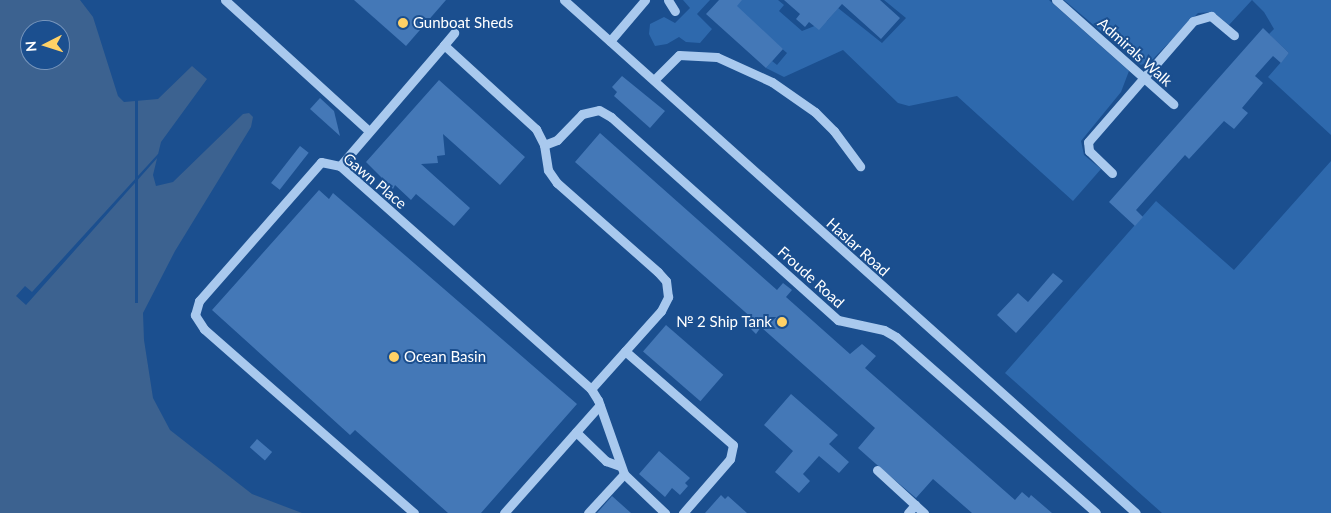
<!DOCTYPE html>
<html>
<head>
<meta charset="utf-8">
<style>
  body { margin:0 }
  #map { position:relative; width:1331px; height:513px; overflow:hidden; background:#1b4f8f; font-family:Lato,sans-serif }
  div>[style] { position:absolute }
  .green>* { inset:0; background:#2e69ad }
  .water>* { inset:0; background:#3c6290 }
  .pier>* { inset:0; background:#1b4f8f; transform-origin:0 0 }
  .building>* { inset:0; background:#4478b7; transform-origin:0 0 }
  .minor>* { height:9px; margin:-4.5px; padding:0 4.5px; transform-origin:4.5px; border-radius:4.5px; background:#a9c9ee }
  .dots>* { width:14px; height:14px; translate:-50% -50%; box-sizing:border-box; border:2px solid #1b4f8f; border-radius:50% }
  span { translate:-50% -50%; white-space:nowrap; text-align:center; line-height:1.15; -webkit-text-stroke:4px #1b4f8f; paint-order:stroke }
  .poi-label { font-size:15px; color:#fff }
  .left { translate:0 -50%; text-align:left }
  .right { translate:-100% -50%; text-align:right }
  .street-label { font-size:15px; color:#fff }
  .north { position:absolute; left:20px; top:20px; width:50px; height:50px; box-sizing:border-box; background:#1b4f8f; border:1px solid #7695bc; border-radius:50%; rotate:265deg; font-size:14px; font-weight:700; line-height:20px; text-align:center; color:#fff }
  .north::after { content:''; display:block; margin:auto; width:18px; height:22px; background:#ffd166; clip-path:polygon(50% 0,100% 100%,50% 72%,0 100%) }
</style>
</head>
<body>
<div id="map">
  <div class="green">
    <div style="clip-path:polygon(683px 0,710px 0,697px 14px,712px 29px,700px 43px,686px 42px,679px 37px,667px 44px,655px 46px,649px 34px,650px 24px,664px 17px,675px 23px,690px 8px)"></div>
    <div style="clip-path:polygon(725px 0,778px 0,784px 5px,779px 11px,802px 31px,827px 21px,838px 8px,882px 43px,906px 18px,884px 0,1049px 0,1129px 71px,1121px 92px,1081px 141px,1084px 155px,1101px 169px,1073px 201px,957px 96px,909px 106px,898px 103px,843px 50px,784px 77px,766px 68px,772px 61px,777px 65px,787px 53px)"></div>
    <div style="clip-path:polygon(1064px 0,1252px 0,1229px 25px,1213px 12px,1198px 13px,1153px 59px,1141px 65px)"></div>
    <div style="clip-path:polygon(1252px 0,1331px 0,1331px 135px,1268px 77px,1289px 53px,1269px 34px,1274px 29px,1264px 12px)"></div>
    <div style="clip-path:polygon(1331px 161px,1331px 513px,1162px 513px,1005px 373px,1156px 201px,1234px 270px)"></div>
  </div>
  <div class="water">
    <div style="clip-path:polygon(evenodd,0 0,80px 0,93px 17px,118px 96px,124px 102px,158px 99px,192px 66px,207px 79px,161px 142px,153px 175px,156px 186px,173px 182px,243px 114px,249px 113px,253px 117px,251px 127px,175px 251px,143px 313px,144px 340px,153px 398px,170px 430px,252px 494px,302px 513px,0 513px,0 0,30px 30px,60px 30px,60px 60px,30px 60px,30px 30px)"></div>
  </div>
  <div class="pier">
    <div style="left:135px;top:100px;width:3px;height:203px"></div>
    <div style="clip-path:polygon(158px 154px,159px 156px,26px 305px,16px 296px,25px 286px,32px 292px)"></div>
  </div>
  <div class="building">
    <div style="clip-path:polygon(354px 0,446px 0,406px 46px)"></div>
    <div style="clip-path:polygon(719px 0,742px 0,737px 6px,783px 49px,766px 68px,706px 14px)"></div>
    <div style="clip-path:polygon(784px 0,880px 0,900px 18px,881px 39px,842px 4px,819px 30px,809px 22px,805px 27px,796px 19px,800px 14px)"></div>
    <div style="clip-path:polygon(1263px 28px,1289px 53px,1281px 63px,1273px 56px,1255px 76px,1263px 83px,1242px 108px,1248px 113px,1234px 129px,1224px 121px,1189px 159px,1185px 155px,1136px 210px,1143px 217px,1135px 226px,1109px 202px)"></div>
    <div style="clip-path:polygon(622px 76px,665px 111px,650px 128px,614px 96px,617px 92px,612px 87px)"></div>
    <div style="clip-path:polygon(439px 80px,525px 157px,500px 185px,443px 134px,445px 155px,437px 156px,438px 163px,421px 164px,470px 208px,454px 226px,416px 194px,411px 200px,395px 185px,393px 189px,366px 162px)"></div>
    <div style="clip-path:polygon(320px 98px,334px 111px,340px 136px,310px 109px)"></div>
    <div style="clip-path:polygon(600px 133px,777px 290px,783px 283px,792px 290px,786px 297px,850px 354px,862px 344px,876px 356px,865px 368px,1015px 500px,1022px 492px,1029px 498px,1031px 495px,1052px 513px,972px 513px,933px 479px,916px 498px,876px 464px,858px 448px,875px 428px,761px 327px,756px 334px,747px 325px,753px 319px,575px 162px)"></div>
    <div style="left:300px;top:146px;width:11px;height:47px;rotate:38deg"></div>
    <div style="clip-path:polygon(319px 190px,329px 199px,333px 193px,577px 404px,481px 513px,448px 513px,355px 430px,350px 435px,212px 310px)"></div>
    <div style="clip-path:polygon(1053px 273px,1063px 281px,1016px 333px,997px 315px,1018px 293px,1028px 302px)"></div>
    <div style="left:666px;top:325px;width:76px;height:35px;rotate:41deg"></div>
    <div style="clip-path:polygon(791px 394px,838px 435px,829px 444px,849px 462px,839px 473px,819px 456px,803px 474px,810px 481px,799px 493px,775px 472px,793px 451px,764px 425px)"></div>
    <div style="left:257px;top:439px;width:20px;height:11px;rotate:41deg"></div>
    <div style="clip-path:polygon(659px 451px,690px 478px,685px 483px,688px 486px,680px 495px,672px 488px,665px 497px,639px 474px)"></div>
    <div style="clip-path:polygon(721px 495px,725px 499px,728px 496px,747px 513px,705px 513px)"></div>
    <div style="clip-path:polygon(612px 496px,631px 513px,597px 513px)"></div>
  </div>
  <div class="minor">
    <div style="left:225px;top:0;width:195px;rotate:42.3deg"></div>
    <div style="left:564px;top:0;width:768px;rotate:41.89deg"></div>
    <div style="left:668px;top:0;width:13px;rotate:58deg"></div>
    <div style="left:1056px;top:0;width:157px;rotate:41.6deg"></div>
    <div style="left:610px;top:41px;width:54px;rotate:-49.5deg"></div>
    <div style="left:444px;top:45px;width:16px;rotate:-50deg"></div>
    <div style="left:654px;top:80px;width:35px;rotate:-45deg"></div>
    <div style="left:679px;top:55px;width:38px;rotate:3deg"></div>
    <div style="left:717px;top:57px;width:60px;rotate:24.4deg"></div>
    <div style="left:772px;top:82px;width:52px;rotate:34.9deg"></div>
    <div style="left:815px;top:112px;width:27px;rotate:45deg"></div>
    <div style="left:834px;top:131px;width:44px;rotate:53.4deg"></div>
    <div style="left:340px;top:166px;width:160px;rotate:-49.3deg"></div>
    <div style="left:444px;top:45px;width:125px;rotate:42.4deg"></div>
    <div style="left:536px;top:129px;width:18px;rotate:63deg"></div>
    <div style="left:1112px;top:173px;width:32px;rotate:-136deg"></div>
    <div style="left:1089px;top:151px;width:9px;rotate:-96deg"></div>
    <div style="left:1088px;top:142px;width:160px;rotate:-49deg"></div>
    <div style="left:1193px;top:21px;width:19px;rotate:-16deg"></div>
    <div style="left:1211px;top:16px;width:30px;rotate:40deg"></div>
    <div style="left:625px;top:351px;width:143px;rotate:41deg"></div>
    <div style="left:733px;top:445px;width:14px;rotate:102deg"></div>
    <div style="left:730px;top:459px;width:72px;rotate:131deg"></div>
    <div style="left:591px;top:389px;width:105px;rotate:-48.1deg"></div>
    <div style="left:661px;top:311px;width:16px;rotate:-63deg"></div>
    <div style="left:668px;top:297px;width:16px;rotate:-97deg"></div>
    <div style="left:666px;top:281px;width:12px;rotate:-132deg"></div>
    <div style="left:658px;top:272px;width:135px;rotate:-138.6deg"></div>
    <div style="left:557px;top:183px;width:16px;rotate:-125deg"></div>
    <div style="left:548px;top:170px;width:25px;rotate:-99deg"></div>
    <div style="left:544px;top:145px;width:14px;rotate:-21deg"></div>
    <div style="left:557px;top:140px;width:36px;rotate:-46deg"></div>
    <div style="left:582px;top:114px;width:17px;rotate:-13deg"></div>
    <div style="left:599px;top:110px;width:14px;rotate:30deg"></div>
    <div style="left:611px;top:117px;width:305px;rotate:41.8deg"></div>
    <div style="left:838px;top:320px;width:47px;rotate:12.3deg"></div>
    <div style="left:884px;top:330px;width:14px;rotate:30deg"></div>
    <div style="left:896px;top:337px;width:266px;rotate:41.3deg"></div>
    <div style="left:576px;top:432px;width:42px;rotate:44deg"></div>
    <div style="left:606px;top:461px;width:15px;rotate:20deg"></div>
    <div style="left:877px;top:470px;width:64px;rotate:42.5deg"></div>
    <div style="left:414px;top:513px;width:279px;rotate:-138.8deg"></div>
    <div style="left:204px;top:329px;width:17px;rotate:-123deg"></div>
    <div style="left:195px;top:315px;width:15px;rotate:-74deg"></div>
    <div style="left:199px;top:301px;width:185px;rotate:-48.7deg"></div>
    <div style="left:321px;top:162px;width:19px;rotate:12deg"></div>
    <div style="left:340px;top:166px;width:336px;rotate:41.6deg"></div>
    <div style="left:591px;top:389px;width:13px;rotate:58deg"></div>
    <div style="left:598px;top:400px;width:78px;rotate:70.6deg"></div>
    <div style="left:624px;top:474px;width:57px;rotate:43.6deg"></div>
    <div style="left:504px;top:513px;width:144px;rotate:-48.4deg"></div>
    <div style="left:588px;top:513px;width:53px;rotate:-47.3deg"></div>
    <div style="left:908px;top:513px;width:11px;rotate:-49deg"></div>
  </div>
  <div class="dots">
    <div style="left:403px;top:23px;background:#ffd166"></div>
    <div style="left:782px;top:322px;background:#ffd166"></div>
    <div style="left:394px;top:357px;background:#ffd166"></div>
  </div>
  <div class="poi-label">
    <span class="left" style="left:413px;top:23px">Gunboat Sheds</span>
    <span class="right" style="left:772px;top:322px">№ 2 Ship Tank</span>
    <span class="left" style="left:404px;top:357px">Ocean Basin</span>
  </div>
  <div class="street-label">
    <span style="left:1135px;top:52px;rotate:42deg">Admirals Walk</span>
    <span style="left:375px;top:181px;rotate:40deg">Gawn Place</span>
    <span style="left:858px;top:247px;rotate:42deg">Haslar Road</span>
    <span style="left:811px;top:277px;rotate:42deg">Froude Road</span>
  </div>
  <div class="north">N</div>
</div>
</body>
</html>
